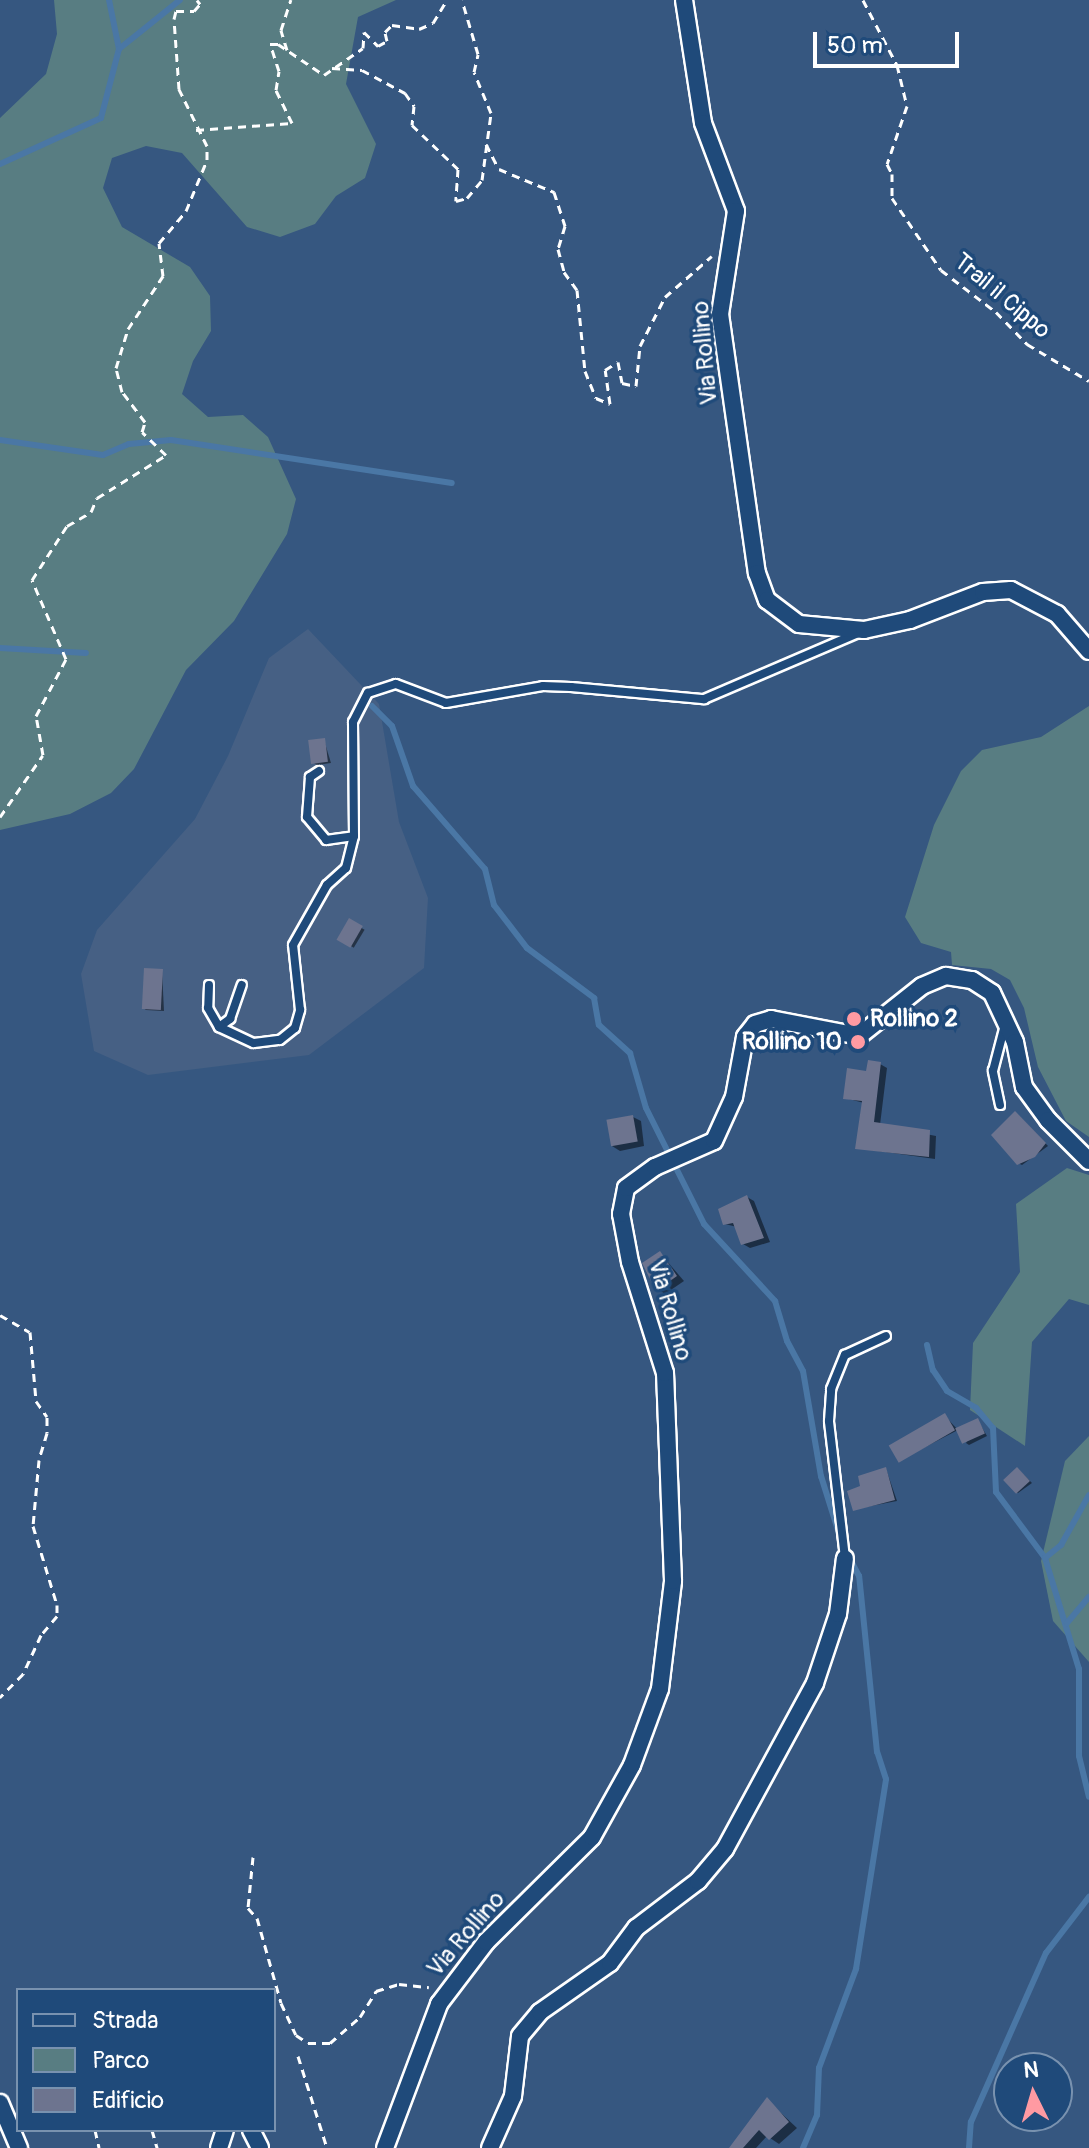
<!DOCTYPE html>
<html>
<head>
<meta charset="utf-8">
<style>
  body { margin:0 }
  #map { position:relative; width:1089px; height:2148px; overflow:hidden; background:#365780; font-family:Pangolin,sans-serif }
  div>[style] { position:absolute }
  .built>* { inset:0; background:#466084 }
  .green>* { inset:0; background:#587d82 }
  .shadow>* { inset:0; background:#0007; transform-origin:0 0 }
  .stream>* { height:6px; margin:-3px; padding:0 3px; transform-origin:3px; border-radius:3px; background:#4a77a5 }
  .building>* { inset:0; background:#6d748f; transform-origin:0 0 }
  .path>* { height:3px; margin-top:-1.5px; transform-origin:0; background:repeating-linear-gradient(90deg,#fff 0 8px,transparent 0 14px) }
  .roads { filter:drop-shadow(2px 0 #fff) drop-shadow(-2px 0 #fff) drop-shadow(0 2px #fff) drop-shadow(0 -2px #fff) }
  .service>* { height:8px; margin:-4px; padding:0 4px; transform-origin:4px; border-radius:4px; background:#1f4a7a }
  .minor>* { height:16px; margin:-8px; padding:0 8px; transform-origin:8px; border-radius:8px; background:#1f4a7a }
  .dots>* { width:22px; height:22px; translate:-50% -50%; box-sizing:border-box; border:4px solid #1f4a7a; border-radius:50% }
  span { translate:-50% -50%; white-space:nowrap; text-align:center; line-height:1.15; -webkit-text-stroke:7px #1f4a7a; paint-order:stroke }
  .street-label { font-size:24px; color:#fff }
  .poi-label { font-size:24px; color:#fff; font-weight:700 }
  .left { translate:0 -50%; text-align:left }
  .right { translate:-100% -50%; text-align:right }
  .legend { position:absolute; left:16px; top:1988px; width:260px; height:144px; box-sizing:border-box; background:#1f4a7a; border:2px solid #7992af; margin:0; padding:10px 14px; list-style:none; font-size:24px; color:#fff }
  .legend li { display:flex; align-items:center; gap:16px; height:40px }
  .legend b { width:40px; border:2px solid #7992af }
  .north { position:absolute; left:993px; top:2052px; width:80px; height:80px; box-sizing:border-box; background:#1f4a7a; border:2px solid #7992af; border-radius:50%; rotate:355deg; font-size:22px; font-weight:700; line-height:32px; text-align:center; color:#fff }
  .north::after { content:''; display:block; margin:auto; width:28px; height:36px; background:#ff9aa2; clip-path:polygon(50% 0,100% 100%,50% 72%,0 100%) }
  .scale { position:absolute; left:813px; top:32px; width:146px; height:36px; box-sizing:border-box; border:4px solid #fff; border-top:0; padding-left:10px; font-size:24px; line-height:28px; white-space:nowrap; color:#fff; -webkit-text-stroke:6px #1f4a7a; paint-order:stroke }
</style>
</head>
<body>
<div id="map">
  <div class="built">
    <div style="clip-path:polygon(308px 629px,379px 704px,399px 822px,428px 898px,424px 968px,309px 1055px,148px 1075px,94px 1051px,81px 974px,97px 930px,195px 819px,228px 756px,269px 658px)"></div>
  </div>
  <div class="green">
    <div style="clip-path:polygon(54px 0,396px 0,358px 17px,346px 84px,376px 144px,365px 178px,336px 196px,315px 224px,280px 237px,247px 227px,182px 153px,146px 146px,112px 158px,103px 188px,122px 227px,190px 267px,210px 296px,211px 331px,193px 361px,182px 394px,208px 417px,243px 415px,268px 437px,296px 499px,287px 534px,234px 621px,186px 670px,134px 769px,111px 793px,70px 814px,0 830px,0 118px,46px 74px,57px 34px)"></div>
    <div style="clip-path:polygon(1089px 706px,1089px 1137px,1066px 1121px,1038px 1067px,1024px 1008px,1010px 980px,991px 969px,952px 965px,951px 952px,921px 943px,905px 917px,934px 825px,961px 771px,982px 750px,1041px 737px)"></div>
    <div style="clip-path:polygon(1067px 1168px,1089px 1175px,1089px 1305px,1069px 1299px,1032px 1342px,1025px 1446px,970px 1410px,973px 1343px,1020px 1272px,1016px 1204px)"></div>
    <div style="clip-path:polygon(1089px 1436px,1089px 1662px,1053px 1621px,1041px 1561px,1065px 1461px)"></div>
  </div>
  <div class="shadow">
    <div style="clip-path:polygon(324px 740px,331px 763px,317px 765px,314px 763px)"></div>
    <div style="left:350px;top:921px;width:17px;height:21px;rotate:31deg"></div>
    <div style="clip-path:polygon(162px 971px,164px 1011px,146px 1010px,143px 1008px)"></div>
    <div style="clip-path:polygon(880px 1064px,887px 1068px,880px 1125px,936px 1136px,935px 1159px,857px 1148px,864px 1103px,845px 1098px)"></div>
    <div style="clip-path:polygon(1018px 1115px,1048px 1146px,1022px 1165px,1018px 1163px)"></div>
    <div style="clip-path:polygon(633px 1117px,641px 1121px,644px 1146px,620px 1151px,612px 1146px)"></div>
    <div style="clip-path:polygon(747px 1197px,754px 1201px,770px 1242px,750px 1248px,743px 1244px,737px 1227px,725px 1224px)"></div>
    <div style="clip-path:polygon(660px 1253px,684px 1281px,665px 1294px,658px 1289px)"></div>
    <div style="clip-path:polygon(945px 1416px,958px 1430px,900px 1460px)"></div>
    <div style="clip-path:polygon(978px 1421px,987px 1436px,969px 1445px,966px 1443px)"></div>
    <div style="clip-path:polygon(886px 1469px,897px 1501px,855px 1509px)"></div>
    <div style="clip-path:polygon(1018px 1469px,1032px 1483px,1018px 1493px,1015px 1491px)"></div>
    <div style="clip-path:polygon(767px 2100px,797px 2128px,779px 2144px,767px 2136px,756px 2148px,732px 2148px)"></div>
  </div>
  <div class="stream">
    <div style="left:109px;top:0;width:50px;rotate:78.5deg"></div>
    <div style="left:0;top:164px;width:111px;rotate:-24.5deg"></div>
    <div style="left:101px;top:118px;width:71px;rotate:-75.4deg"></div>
    <div style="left:119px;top:49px;width:78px;rotate:-38.8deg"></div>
    <div style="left:0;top:440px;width:104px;rotate:8.3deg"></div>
    <div style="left:103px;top:455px;width:28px;rotate:-23deg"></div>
    <div style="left:129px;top:444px;width:42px;rotate:-5.4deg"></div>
    <div style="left:171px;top:440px;width:284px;rotate:8.7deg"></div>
    <div style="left:0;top:648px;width:86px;rotate:3.3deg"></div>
    <div style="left:372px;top:706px;width:28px;rotate:45deg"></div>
    <div style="left:392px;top:726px;width:64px;rotate:70.7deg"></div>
    <div style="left:413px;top:786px;width:110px;rotate:49.1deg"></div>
    <div style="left:485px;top:869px;width:37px;rotate:76deg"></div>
    <div style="left:494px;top:905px;width:54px;rotate:52.5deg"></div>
    <div style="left:527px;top:948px;width:84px;rotate:36.7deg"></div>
    <div style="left:594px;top:998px;width:27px;rotate:80deg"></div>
    <div style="left:599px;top:1025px;width:42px;rotate:42.1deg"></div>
    <div style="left:630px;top:1053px;width:57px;rotate:73.8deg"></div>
    <div style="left:646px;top:1108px;width:130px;rotate:63.4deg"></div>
    <div style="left:704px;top:1224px;width:105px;rotate:47.3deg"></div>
    <div style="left:775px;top:1301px;width:42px;rotate:73.3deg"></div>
    <div style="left:787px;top:1341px;width:34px;rotate:62deg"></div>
    <div style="left:803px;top:1371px;width:107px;rotate:80.3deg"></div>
    <div style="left:821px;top:1476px;width:67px;rotate:72.6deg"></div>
    <div style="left:927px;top:1345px;width:26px;rotate:77deg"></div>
    <div style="left:933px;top:1370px;width:25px;rotate:56deg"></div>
    <div style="left:947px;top:1391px;width:34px;rotate:30deg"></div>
    <div style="left:976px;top:1408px;width:26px;rotate:50deg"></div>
    <div style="left:993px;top:1428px;width:64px;rotate:87.3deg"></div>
    <div style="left:996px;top:1492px;width:82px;rotate:53.4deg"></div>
    <div style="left:1045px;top:1558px;width:116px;rotate:73deg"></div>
    <div style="left:1079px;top:1669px;width:87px;rotate:90deg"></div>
    <div style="left:1079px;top:1756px;width:42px;rotate:76.3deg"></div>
    <div style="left:1045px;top:1558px;width:21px;rotate:-39deg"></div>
    <div style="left:1061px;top:1545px;width:57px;rotate:-60.8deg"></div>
    <div style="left:1067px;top:1623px;width:34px;rotate:-50deg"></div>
    <div style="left:803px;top:2148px;width:36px;rotate:-67deg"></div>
    <div style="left:817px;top:2115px;width:47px;rotate:-87.6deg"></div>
    <div style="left:819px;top:2068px;width:106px;rotate:-69.5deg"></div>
    <div style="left:856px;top:1969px;width:192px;rotate:-81deg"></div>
    <div style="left:886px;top:1779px;width:28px;rotate:-108deg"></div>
    <div style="left:877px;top:1752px;width:177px;rotate:-95.8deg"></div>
    <div style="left:859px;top:1576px;width:21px;rotate:-118deg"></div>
    <div style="left:969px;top:2148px;width:26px;rotate:-86deg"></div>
    <div style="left:971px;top:2122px;width:185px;rotate:-66.1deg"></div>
    <div style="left:1046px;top:1953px;width:71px;rotate:-52.5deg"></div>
  </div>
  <div class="building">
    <div style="left:325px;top:738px;width:24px;height:17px;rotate:83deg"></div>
    <div style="left:349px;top:918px;width:16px;height:25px;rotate:30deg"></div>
    <div style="left:144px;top:968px;width:19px;height:41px;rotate:3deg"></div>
    <div style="clip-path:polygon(868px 1060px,881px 1062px,874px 1122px,930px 1130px,929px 1157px,855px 1149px,862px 1101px,843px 1099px,847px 1068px,866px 1071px)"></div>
    <div style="clip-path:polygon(1015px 1111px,1046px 1143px,1035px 1157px,1017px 1165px,991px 1135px)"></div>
    <div style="left:633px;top:1115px;width:27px;height:27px;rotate:80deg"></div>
    <div style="clip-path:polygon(747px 1195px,764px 1238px,741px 1245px,733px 1223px,723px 1225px,718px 1209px)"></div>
    <div style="clip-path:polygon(660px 1251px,677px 1276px,656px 1291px,642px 1263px)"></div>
    <div style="left:945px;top:1413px;width:20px;height:65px;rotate:60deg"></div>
    <div style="left:978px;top:1418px;width:17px;height:25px;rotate:66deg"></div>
    <div style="clip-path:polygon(886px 1467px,895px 1500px,853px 1511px,847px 1491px,860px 1486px,858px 1476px)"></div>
    <div style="left:1017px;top:1467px;width:19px;height:19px;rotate:47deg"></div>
    <div style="clip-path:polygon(767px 2097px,789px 2122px,769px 2140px,759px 2130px,743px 2148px,729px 2148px)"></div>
  </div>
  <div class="path">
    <div style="left:863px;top:0;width:73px;rotate:62.4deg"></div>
    <div style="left:897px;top:65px;width:42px;rotate:76.3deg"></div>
    <div style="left:907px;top:106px;width:61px;rotate:109deg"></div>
    <div style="left:887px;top:164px;width:11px;rotate:63deg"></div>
    <div style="left:892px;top:174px;width:24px;rotate:90deg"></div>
    <div style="left:892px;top:198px;width:87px;rotate:55.8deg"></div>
    <div style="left:941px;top:270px;width:69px;rotate:37.4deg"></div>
    <div style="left:996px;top:312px;width:45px;rotate:45.9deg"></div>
    <div style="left:1027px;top:344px;width:72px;rotate:30.8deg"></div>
    <div style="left:287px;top:50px;width:21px;rotate:-107deg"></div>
    <div style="left:281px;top:30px;width:32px;rotate:-72deg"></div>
    <div style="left:332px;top:68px;width:30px;rotate:4deg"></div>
    <div style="left:362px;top:70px;width:49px;rotate:28.1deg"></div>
    <div style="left:405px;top:93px;width:16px;rotate:55deg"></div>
    <div style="left:414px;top:106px;width:19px;rotate:96deg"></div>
    <div style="left:412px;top:125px;width:64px;rotate:43.7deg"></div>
    <div style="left:458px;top:169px;width:32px;rotate:94deg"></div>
    <div style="left:456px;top:201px;width:11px;rotate:-15deg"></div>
    <div style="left:467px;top:198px;width:23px;rotate:-50deg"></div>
    <div style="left:482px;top:180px;width:68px;rotate:-82.3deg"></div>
    <div style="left:491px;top:113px;width:44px;rotate:-112.5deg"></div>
    <div style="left:474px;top:72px;width:18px;rotate:-77deg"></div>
    <div style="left:478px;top:54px;width:56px;rotate:-106.5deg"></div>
    <div style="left:196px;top:130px;width:96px;rotate:-4.2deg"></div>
    <div style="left:292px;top:123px;width:37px;rotate:-116deg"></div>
    <div style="left:276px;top:90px;width:19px;rotate:-81deg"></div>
    <div style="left:279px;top:71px;width:28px;rotate:-108deg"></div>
    <div style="left:270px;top:44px;width:8px"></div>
    <div style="left:278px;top:44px;width:55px;rotate:34deg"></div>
    <div style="left:324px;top:75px;width:47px;rotate:-34.7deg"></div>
    <div style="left:363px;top:48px;width:16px;rotate:-86deg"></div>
    <div style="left:364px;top:32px;width:20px;rotate:45deg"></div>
    <div style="left:378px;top:46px;width:10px;rotate:-29deg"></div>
    <div style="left:387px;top:41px;width:9px;rotate:-103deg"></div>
    <div style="left:385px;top:32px;width:10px;rotate:-45deg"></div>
    <div style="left:392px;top:25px;width:27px;rotate:8deg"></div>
    <div style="left:419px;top:29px;width:15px;rotate:-23deg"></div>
    <div style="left:433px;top:23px;width:27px;rotate:-59deg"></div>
    <div style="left:486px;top:144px;width:28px;rotate:63deg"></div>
    <div style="left:499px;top:169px;width:60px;rotate:22.7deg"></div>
    <div style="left:554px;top:192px;width:36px;rotate:72deg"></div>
    <div style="left:565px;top:226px;width:24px;rotate:107deg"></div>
    <div style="left:558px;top:249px;width:24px;rotate:75deg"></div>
    <div style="left:564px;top:272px;width:22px;rotate:54deg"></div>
    <div style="left:577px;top:290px;width:81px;rotate:84.4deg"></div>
    <div style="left:585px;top:371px;width:29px;rotate:68deg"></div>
    <div style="left:596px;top:398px;width:15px;rotate:23deg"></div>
    <div style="left:610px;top:404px;width:34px;rotate:-98deg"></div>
    <div style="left:605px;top:370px;width:15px;rotate:-32deg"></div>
    <div style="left:618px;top:362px;width:21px;rotate:79deg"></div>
    <div style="left:622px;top:383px;width:14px;rotate:12deg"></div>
    <div style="left:636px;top:386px;width:40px;rotate:-84.3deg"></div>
    <div style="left:640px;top:346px;width:55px;rotate:-63deg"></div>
    <div style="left:665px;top:297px;width:62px;rotate:-41.1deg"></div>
    <div style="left:0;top:817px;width:75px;rotate:-55.3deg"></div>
    <div style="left:43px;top:755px;width:40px;rotate:-100deg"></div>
    <div style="left:36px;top:716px;width:64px;rotate:-62.2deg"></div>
    <div style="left:66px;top:659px;width:86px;rotate:-113.3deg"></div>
    <div style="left:32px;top:580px;width:64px;rotate:-57.1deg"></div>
    <div style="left:67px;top:526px;width:28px;rotate:-30deg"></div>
    <div style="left:91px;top:512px;width:15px;rotate:-67deg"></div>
    <div style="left:97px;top:498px;width:81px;rotate:-31.9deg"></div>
    <div style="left:166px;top:455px;width:33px;rotate:-136deg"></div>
    <div style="left:142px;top:432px;width:10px;rotate:-73deg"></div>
    <div style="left:145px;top:422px;width:38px;rotate:-127deg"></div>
    <div style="left:122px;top:392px;width:25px;rotate:-104deg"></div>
    <div style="left:116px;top:368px;width:41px;rotate:-72.9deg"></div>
    <div style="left:128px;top:329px;width:64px;rotate:-56.6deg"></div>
    <div style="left:163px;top:276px;width:33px;rotate:-97deg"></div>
    <div style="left:159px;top:243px;width:42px;rotate:-49.8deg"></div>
    <div style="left:186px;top:211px;width:55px;rotate:-67.6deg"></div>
    <div style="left:207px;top:160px;width:14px;rotate:-90deg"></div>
    <div style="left:207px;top:146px;width:64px;rotate:-116.2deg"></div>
    <div style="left:179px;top:89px;width:70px;rotate:-94.1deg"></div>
    <div style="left:174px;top:19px;width:8px;rotate:-76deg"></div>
    <div style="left:176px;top:11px;width:18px"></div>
    <div style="left:194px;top:11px;width:9px;rotate:-49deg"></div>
    <div style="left:200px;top:4px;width:5px;rotate:-127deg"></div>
    <div style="left:0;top:1315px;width:34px;rotate:30deg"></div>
    <div style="left:30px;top:1332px;width:69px;rotate:85deg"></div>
    <div style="left:36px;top:1401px;width:19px;rotate:55deg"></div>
    <div style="left:47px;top:1417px;width:16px;rotate:90deg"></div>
    <div style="left:47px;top:1433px;width:28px;rotate:107deg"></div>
    <div style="left:39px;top:1460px;width:66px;rotate:95.2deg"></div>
    <div style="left:33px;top:1526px;width:83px;rotate:73.1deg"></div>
    <div style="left:57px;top:1605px;width:11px;rotate:90deg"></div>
    <div style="left:57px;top:1616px;width:25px;rotate:130deg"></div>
    <div style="left:41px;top:1635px;width:43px;rotate:114.8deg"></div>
    <div style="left:23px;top:1674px;width:33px;rotate:135deg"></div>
    <div style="left:253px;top:1857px;width:51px;rotate:95.6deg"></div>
    <div style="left:248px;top:1908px;width:13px;rotate:48deg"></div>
    <div style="left:257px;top:1918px;width:88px;rotate:74.2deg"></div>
    <div style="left:281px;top:2003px;width:35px;rotate:65deg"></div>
    <div style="left:296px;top:2035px;width:14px;rotate:34deg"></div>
    <div style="left:308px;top:2043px;width:22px"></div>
    <div style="left:330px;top:2043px;width:40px;rotate:-41deg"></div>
    <div style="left:360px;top:2017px;width:31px;rotate:-58deg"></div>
    <div style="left:376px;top:1991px;width:24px;rotate:-17deg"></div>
    <div style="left:399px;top:1984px;width:30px;rotate:6deg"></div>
    <div style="left:298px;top:2056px;width:96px;rotate:72.5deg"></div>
    <div style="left:95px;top:2130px;width:18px;rotate:77deg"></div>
    <div style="left:152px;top:2130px;width:19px;rotate:74deg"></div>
  </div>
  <div class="roads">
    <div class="service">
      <div style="left:319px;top:771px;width:11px;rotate:146deg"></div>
      <div style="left:310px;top:777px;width:40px;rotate:94.3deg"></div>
      <div style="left:307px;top:817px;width:30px;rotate:50deg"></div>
      <div style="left:326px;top:840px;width:28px;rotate:-8deg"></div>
      <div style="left:209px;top:985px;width:23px;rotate:92deg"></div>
      <div style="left:208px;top:1008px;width:22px;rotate:60deg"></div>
      <div style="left:219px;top:1027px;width:38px;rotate:25deg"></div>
      <div style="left:254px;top:1043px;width:26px;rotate:-7deg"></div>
      <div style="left:280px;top:1040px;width:19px;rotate:-39deg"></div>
      <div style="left:295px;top:1028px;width:19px;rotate:-74deg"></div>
      <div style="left:300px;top:1010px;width:65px;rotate:-96.1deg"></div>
      <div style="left:293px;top:945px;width:69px;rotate:-60.5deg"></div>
      <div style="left:327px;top:885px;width:25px;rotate:-42deg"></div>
      <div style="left:346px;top:868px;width:33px;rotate:-76deg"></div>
      <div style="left:354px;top:836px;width:114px;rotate:-90.5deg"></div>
      <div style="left:353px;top:722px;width:33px;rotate:-63deg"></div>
      <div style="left:368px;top:693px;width:29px;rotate:-18deg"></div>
      <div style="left:396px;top:684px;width:53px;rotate:20.8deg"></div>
      <div style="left:446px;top:703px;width:98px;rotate:-9.9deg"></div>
      <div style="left:543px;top:686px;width:28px;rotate:2deg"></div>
      <div style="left:571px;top:687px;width:134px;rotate:5.2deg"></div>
      <div style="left:704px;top:699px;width:170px;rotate:-23.2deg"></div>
      <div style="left:219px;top:1027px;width:14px;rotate:-36deg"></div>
      <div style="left:230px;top:1019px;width:36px;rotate:-71deg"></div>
      <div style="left:1000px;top:1105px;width:35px;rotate:-102deg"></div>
      <div style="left:993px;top:1071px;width:48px;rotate:-75.4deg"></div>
      <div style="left:845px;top:1558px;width:138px;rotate:-96.7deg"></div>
      <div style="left:829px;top:1421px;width:32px;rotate:-86deg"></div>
      <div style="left:831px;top:1389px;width:37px;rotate:-68deg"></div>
      <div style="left:845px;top:1355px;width:45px;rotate:-24.9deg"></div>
    </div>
    <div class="minor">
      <div style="left:684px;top:0;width:124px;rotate:81.2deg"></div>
      <div style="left:703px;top:123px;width:94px;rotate:69.4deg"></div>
      <div style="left:736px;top:211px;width:104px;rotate:98.8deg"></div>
      <div style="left:720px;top:314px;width:262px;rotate:81.9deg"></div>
      <div style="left:757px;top:573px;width:29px;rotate:70deg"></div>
      <div style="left:767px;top:600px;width:40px;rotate:37deg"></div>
      <div style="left:799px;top:624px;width:65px;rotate:5.3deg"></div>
      <div style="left:864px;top:630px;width:47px;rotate:-12.3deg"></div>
      <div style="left:910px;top:620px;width:78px;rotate:-21deg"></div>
      <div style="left:983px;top:592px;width:28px;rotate:-4deg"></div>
      <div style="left:1011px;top:590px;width:52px;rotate:27.6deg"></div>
      <div style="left:1057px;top:614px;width:49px;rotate:49.1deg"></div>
      <div style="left:0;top:2103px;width:49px;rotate:67.1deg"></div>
      <div style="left:251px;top:2130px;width:20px;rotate:63deg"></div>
      <div style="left:219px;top:2148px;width:19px;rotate:-72deg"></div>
      <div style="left:385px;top:2148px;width:154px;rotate:-69.4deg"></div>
      <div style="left:439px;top:2004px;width:78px;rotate:-52.8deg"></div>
      <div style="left:486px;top:1942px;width:149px;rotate:-44.7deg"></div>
      <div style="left:592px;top:1837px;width:82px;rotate:-60.9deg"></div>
      <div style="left:632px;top:1765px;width:81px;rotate:-69.8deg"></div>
      <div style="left:660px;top:1689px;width:109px;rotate:-83.1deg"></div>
      <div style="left:673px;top:1581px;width:208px;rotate:-92.2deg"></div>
      <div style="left:665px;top:1373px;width:116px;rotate:-107.5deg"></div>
      <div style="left:630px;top:1262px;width:49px;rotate:-100.6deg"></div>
      <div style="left:621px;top:1214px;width:26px;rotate:-79deg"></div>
      <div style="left:626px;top:1188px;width:36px;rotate:-36deg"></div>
      <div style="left:655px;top:1167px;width:64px;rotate:-23.8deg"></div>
      <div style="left:714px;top:1141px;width:48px;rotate:-65.6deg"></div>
      <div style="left:734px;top:1097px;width:61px;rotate:-79.6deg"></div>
      <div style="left:745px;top:1037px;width:16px;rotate:-52deg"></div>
      <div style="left:755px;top:1024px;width:17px;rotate:-17deg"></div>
      <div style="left:771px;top:1019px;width:90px;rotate:10.9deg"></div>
      <div style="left:859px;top:1036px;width:80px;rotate:-38.4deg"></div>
      <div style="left:922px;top:986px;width:26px;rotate:-23deg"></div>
      <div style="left:946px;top:976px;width:26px;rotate:9deg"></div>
      <div style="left:972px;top:980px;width:24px;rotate:33deg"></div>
      <div style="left:992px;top:993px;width:54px;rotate:64.9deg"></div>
      <div style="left:1015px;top:1042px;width:46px;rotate:78.7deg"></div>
      <div style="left:1024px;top:1087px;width:41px;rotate:54deg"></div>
      <div style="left:1048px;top:1120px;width:58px;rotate:45deg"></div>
      <div style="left:490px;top:2148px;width:57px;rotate:-66.1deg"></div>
      <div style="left:513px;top:2096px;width:60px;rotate:-83.3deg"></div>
      <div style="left:520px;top:2036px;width:31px;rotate:-50deg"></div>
      <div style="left:540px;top:2012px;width:85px;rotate:-35deg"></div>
      <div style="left:610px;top:1963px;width:44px;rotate:-53.4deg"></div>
      <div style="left:636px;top:1928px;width:78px;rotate:-37.2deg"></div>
      <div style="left:698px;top:1881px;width:42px;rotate:-49.8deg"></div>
      <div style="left:725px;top:1849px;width:189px;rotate:-61.5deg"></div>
      <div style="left:815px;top:1683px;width:73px;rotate:-71.6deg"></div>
      <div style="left:838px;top:1614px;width:56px;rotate:-82.9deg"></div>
    </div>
  </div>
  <div class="dots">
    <div style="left:854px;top:1019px;background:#ff9aa2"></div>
    <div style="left:858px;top:1042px;background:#ff9aa2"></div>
  </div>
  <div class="street-label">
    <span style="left:1002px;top:296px;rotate:40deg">Trail il Cippo</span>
    <span style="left:705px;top:353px;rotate:-95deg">Via Rollino</span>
    <span style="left:670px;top:1310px;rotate:74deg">Via Rollino</span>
    <span style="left:466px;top:1934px;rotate:-49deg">Via Rollino</span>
  </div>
  <div class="poi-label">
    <span class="left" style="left:870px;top:1019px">Rollino 2</span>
    <span class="right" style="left:842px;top:1042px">Rollino 10</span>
  </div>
  <ul class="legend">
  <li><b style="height:10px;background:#1f4a7a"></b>Strada</li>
  <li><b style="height:22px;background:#587d82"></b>Parco</li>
  <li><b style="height:22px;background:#6d748f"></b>Edificio</li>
  </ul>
  <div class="north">N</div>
  <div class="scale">50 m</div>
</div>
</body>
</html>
